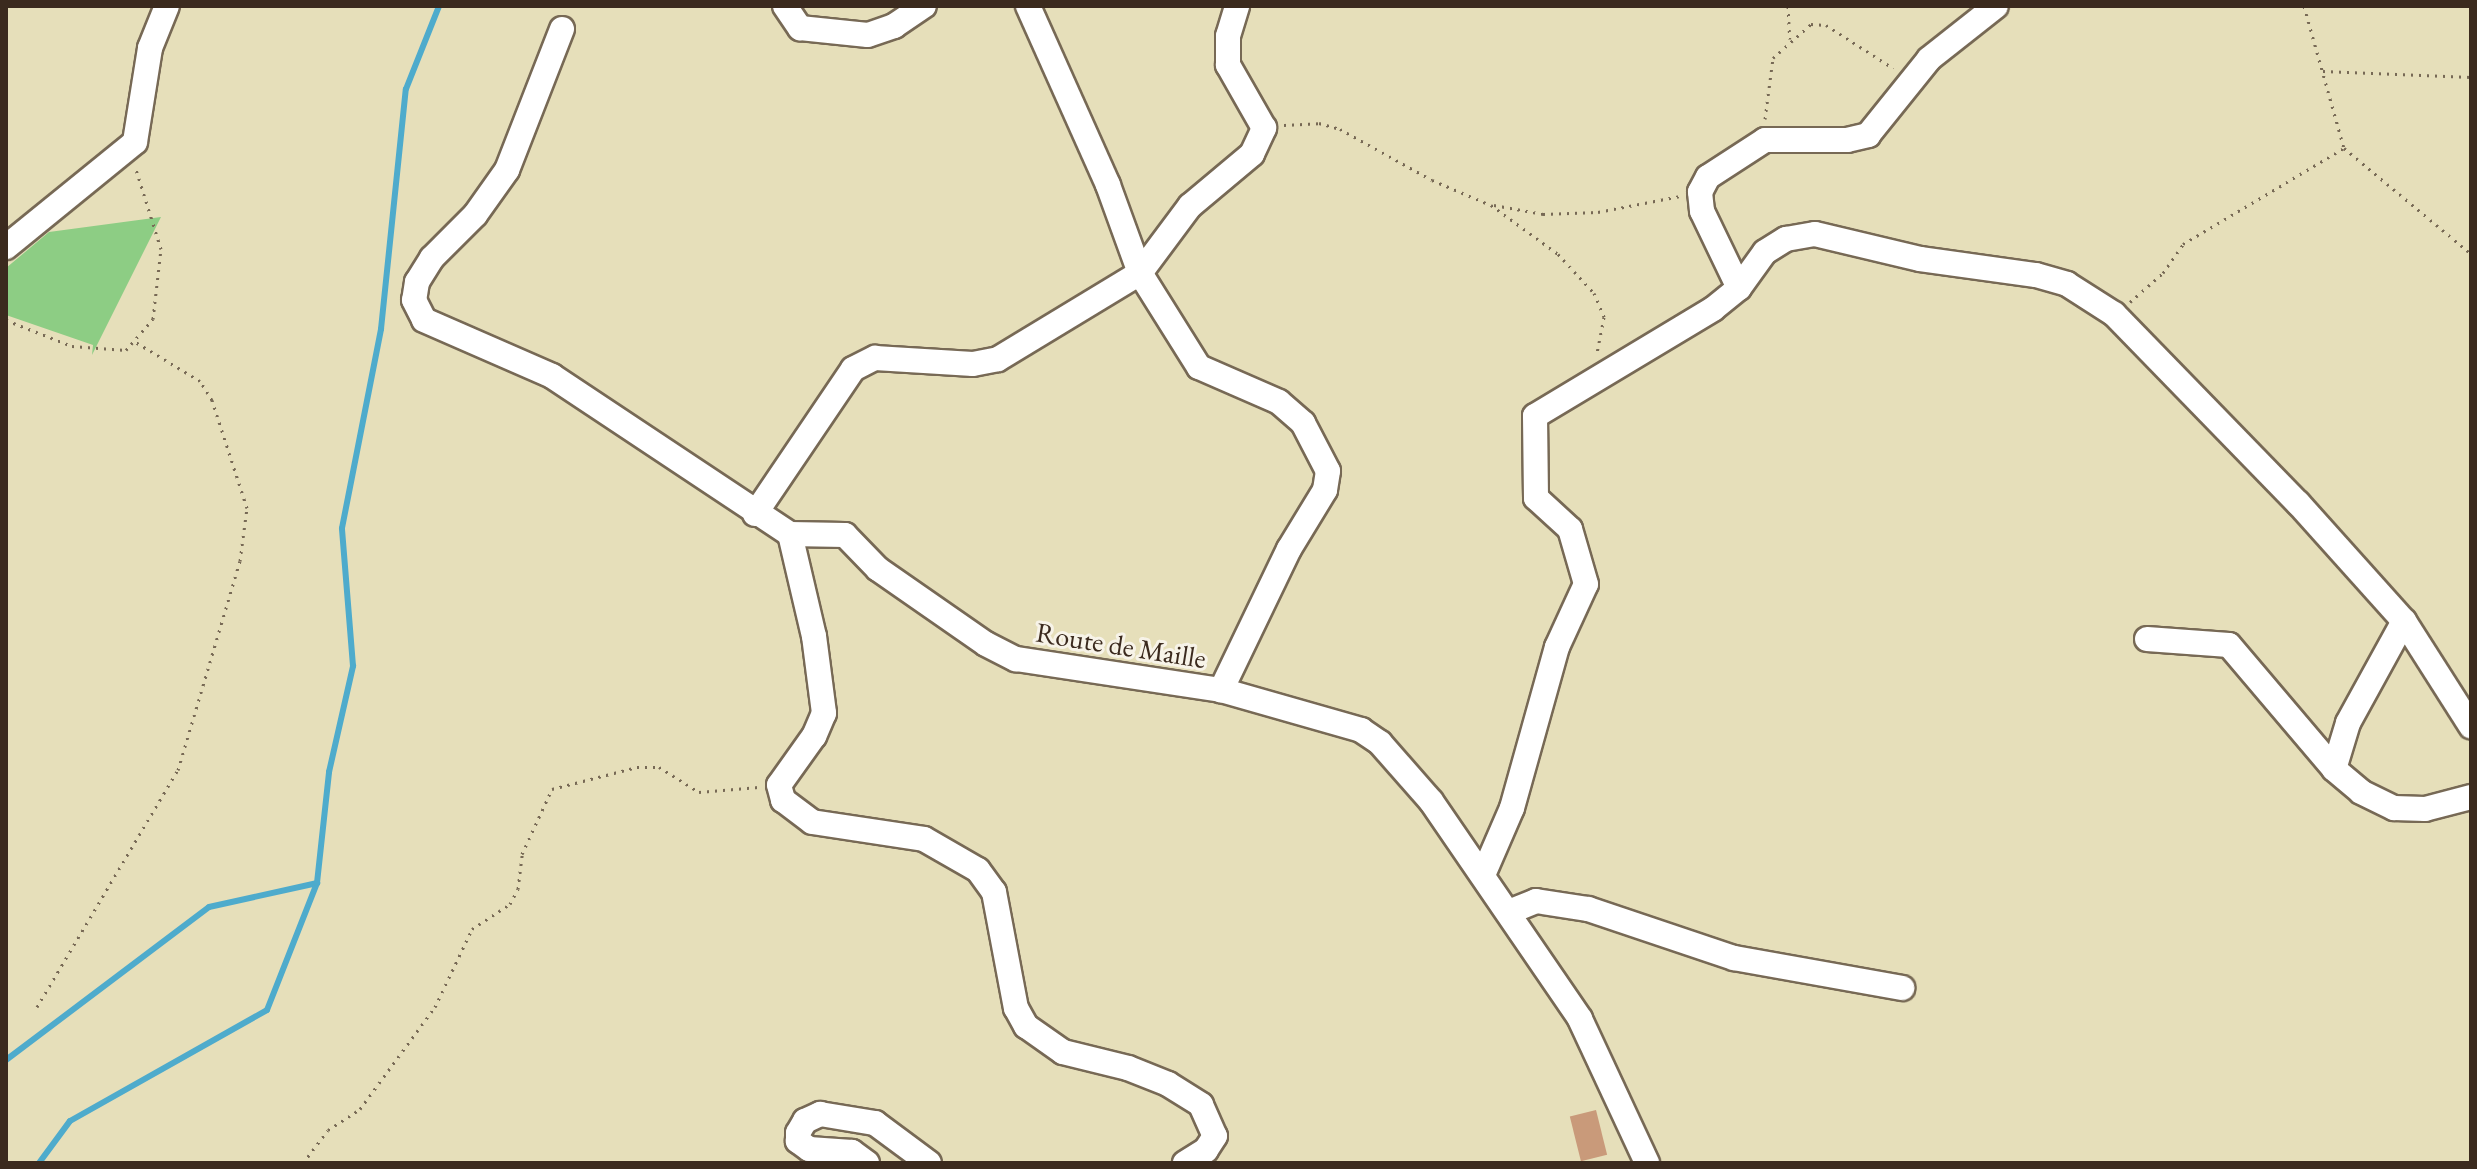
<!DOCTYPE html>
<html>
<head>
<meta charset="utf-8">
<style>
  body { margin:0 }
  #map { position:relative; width:2477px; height:1169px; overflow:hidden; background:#e6dfba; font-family:"EB Garamond",serif }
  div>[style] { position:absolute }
  .green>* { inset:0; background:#8dcd84 }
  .stream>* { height:6px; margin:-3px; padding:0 3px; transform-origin:3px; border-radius:3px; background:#4eabcc }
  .building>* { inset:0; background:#c99a7a; transform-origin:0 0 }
  .path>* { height:3px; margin-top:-1.5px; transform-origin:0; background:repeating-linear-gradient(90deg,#776955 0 2px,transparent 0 8px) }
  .roads { filter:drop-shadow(2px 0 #776955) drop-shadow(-2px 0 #776955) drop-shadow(0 2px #776955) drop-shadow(0 -2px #776955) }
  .minor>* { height:24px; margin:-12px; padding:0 12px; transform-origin:12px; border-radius:12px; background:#fff }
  span { translate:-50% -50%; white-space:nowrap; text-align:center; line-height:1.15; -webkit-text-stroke:6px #f7f3e8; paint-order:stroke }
  .street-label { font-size:28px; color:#3b2a1e }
  .frame { position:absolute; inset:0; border:8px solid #3b2a1e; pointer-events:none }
</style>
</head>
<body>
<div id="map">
  <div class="green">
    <div style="clip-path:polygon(161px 217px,92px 355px,93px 345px,6px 315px,6px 268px,49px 232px)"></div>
  </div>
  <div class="stream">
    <div style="left:6px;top:1060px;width:254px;rotate:-37deg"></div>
    <div style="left:209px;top:907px;width:111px;rotate:-12.5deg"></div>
    <div style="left:39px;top:1163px;width:52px;rotate:-53.6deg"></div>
    <div style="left:70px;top:1121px;width:226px;rotate:-29.4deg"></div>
    <div style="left:267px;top:1010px;width:136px;rotate:-68.5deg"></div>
    <div style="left:317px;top:883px;width:112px;rotate:-83.8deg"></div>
    <div style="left:329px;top:772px;width:109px;rotate:-77.2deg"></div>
    <div style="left:353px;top:666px;width:138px;rotate:-94.6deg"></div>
    <div style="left:342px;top:528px;width:203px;rotate:-78.9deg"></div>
    <div style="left:381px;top:329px;width:241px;rotate:-84.1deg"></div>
    <div style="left:406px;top:89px;width:89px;rotate:-68.3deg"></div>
  </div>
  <div class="building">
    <div style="left:1596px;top:1110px;width:46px;height:27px;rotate:76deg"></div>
  </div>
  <div class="path">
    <div style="left:1788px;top:6px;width:33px;rotate:87deg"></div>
    <div style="left:2304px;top:6px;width:148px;rotate:74.3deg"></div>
    <div style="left:2344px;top:148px;width:165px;rotate:39.8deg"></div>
    <div style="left:2323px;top:71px;width:148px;rotate:2.3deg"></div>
    <div style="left:1765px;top:119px;width:62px;rotate:-82.5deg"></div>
    <div style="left:1773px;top:58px;width:51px;rotate:-41.8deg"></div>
    <div style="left:1811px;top:24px;width:15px;rotate:4deg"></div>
    <div style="left:1826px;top:25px;width:80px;rotate:32.7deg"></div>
    <div style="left:1284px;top:125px;width:35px;rotate:-3deg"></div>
    <div style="left:1319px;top:123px;width:22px;rotate:16deg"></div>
    <div style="left:1340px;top:129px;width:105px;rotate:29deg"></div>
    <div style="left:1432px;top:180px;width:64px;rotate:23deg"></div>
    <div style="left:1491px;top:205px;width:83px;rotate:36.2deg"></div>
    <div style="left:1558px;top:254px;width:53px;rotate:47.3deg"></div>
    <div style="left:1594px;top:293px;width:26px;rotate:67deg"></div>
    <div style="left:1604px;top:317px;width:36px;rotate:101deg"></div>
    <div style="left:1494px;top:205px;width:50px;rotate:10.4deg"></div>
    <div style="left:1543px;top:214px;width:55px;rotate:-2.1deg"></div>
    <div style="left:1598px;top:212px;width:84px;rotate:-11deg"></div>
    <div style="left:2130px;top:302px;width:44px;rotate:-41.3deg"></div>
    <div style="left:2163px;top:273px;width:35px;rotate:-55deg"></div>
    <div style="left:2183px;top:244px;width:187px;rotate:-30.8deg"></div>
    <div style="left:6px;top:320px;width:71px;rotate:21.5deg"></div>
    <div style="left:72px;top:346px;width:54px;rotate:4.2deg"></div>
    <div style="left:126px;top:350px;width:41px;rotate:-48.9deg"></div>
    <div style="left:153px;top:319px;width:70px;rotate:-83.5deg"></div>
    <div style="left:161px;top:249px;width:84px;rotate:-107.4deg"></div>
    <div style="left:37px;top:1007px;width:276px;rotate:-59.3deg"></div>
    <div style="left:178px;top:770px;width:218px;rotate:-73.5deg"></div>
    <div style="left:240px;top:561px;width:53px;rotate:-82.5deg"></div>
    <div style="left:247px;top:508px;width:114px;rotate:-108deg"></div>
    <div style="left:212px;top:400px;width:22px;rotate:-122deg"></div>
    <div style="left:200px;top:381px;width:77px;rotate:-148.8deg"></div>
    <div style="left:303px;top:1163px;width:41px;rotate:-52.9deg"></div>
    <div style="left:328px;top:1130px;width:38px;rotate:-33deg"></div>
    <div style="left:360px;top:1109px;width:127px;rotate:-53.7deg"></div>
    <div style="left:435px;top:1007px;width:86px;rotate:-64.6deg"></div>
    <div style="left:472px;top:929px;width:45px;rotate:-33.3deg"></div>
    <div style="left:510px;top:904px;width:17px;rotate:-62deg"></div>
    <div style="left:518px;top:889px;width:35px;rotate:-83deg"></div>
    <div style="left:522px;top:854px;width:72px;rotate:-65.2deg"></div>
    <div style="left:552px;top:789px;width:88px;rotate:-14.5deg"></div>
    <div style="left:637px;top:767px;width:22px"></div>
    <div style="left:659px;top:767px;width:47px;rotate:32deg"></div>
    <div style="left:699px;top:792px;width:60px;rotate:-4.8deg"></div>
  </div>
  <div class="roads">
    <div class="minor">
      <div style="left:785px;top:6px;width:27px;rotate:56deg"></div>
      <div style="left:800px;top:28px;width:68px;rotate:5.9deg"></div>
      <div style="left:868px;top:35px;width:28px;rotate:-19deg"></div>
      <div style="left:894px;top:26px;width:36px;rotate:-34deg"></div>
      <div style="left:1028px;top:6px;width:196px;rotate:65.9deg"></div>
      <div style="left:1108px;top:185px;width:94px;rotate:70deg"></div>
      <div style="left:1140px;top:273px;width:111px;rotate:57.9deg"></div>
      <div style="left:1199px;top:367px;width:87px;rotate:23.6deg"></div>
      <div style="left:1279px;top:402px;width:32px;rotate:41deg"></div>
      <div style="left:1303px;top:423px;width:54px;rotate:62.5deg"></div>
      <div style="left:1328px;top:471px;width:19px;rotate:99deg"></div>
      <div style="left:1325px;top:490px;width:69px;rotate:121.4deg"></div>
      <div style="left:1289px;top:549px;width:157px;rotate:115.7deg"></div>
      <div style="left:562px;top:29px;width:151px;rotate:111.3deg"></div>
      <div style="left:507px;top:170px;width:55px;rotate:125.4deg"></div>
      <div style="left:475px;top:215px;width:61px;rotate:135deg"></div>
      <div style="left:432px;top:258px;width:28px;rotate:122deg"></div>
      <div style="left:417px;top:282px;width:18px;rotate:99deg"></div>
      <div style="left:414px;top:300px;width:22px;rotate:63deg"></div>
      <div style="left:424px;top:320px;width:140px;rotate:23.6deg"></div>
      <div style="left:552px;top:376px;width:286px;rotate:33.6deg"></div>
      <div style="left:6px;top:247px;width:166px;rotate:-39.1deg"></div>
      <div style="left:135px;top:142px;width:95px;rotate:-80.9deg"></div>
      <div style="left:150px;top:48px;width:45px;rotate:-68deg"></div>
      <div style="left:1739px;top:288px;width:85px;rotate:-115.7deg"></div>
      <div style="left:1702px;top:211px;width:19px;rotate:-96deg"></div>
      <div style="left:1700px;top:192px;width:17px;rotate:-62deg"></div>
      <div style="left:1708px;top:177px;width:68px;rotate:-33deg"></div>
      <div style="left:1765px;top:140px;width:82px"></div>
      <div style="left:1847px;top:140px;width:22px;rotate:-13deg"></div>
      <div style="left:1868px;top:135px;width:97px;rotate:-51.2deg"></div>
      <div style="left:1929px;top:59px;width:85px;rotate:-38.3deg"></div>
      <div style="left:755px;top:514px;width:175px;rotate:-55.9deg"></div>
      <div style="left:853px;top:369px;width:25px;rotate:-27deg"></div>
      <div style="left:875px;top:358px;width:98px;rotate:3.5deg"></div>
      <div style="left:973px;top:364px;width:25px;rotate:-11deg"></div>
      <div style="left:998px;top:359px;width:166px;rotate:-31.2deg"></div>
      <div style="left:1140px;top:273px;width:84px;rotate:-53.3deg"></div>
      <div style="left:1190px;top:206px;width:81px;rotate:-40deg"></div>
      <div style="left:1252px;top:154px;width:29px;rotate:-65deg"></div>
      <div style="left:1264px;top:128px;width:73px;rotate:-119.7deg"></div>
      <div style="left:1228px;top:65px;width:29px;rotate:-90deg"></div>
      <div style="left:1228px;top:36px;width:31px;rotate:-73deg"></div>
      <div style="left:790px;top:534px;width:55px;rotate:1deg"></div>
      <div style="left:845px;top:535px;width:47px;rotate:45.9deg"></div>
      <div style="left:878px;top:569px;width:131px;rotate:34.8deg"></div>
      <div style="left:986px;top:644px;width:34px;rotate:27deg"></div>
      <div style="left:1016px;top:659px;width:207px;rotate:8.6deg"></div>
      <div style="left:1221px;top:690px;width:146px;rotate:15.9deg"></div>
      <div style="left:1361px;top:730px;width:23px;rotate:34deg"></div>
      <div style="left:1380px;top:743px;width:77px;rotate:48.7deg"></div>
      <div style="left:1431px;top:801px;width:264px;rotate:55.6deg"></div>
      <div style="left:1580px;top:1019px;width:159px;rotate:65deg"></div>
      <div style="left:790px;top:534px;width:105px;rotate:76.8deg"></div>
      <div style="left:814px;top:636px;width:78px;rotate:82.6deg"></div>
      <div style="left:824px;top:713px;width:25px;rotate:113deg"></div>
      <div style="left:814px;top:736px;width:60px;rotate:125.5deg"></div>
      <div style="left:779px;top:785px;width:16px;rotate:75deg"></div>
      <div style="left:783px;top:800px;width:36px;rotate:37deg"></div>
      <div style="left:812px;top:822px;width:113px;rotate:8.6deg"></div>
      <div style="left:924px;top:839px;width:62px;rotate:29.9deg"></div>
      <div style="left:978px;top:870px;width:27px;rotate:54deg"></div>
      <div style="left:994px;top:892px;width:118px;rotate:79.3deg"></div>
      <div style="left:1016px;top:1008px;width:21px;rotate:61deg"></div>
      <div style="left:1026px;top:1026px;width:45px;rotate:35.1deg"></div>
      <div style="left:1063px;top:1052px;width:67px;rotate:13.8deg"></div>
      <div style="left:1128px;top:1068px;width:43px;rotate:21.8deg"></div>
      <div style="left:1168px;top:1084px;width:39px;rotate:32deg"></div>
      <div style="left:1201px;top:1105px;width:34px;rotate:66deg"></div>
      <div style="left:1215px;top:1136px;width:17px;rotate:123deg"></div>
      <div style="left:1206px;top:1150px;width:25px;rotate:148deg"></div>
      <div style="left:2404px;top:621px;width:116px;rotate:118.8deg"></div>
      <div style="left:2348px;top:723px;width:48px;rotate:106.9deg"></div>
      <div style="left:2334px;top:769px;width:35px;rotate:40deg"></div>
      <div style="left:2361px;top:792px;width:37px;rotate:26deg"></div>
      <div style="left:2394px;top:808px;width:31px;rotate:2deg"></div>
      <div style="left:2425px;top:809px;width:48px;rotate:-14.6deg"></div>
      <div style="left:2147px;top:639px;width:82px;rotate:4.2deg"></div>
      <div style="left:2229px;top:645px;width:162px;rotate:49.7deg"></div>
      <div style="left:1483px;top:875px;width:73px;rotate:-66.6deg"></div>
      <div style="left:1512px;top:808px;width:167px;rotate:-74.4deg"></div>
      <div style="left:1557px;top:647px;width:69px;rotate:-65.3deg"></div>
      <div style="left:1586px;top:584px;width:57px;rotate:-106.2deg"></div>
      <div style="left:1570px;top:529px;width:46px;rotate:-137.6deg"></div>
      <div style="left:1536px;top:498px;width:82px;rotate:-90.7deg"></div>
      <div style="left:1535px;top:416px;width:208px;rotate:-31deg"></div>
      <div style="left:1713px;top:309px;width:33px;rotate:-39deg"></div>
      <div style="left:1739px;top:288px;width:44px;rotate:-54.2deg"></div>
      <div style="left:1765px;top:252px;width:25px;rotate:-32deg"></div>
      <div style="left:1786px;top:239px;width:29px;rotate:-10deg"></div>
      <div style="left:1815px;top:234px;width:108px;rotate:13.4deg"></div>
      <div style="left:1920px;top:259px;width:117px;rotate:7.9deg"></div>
      <div style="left:2036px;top:275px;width:32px;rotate:16deg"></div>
      <div style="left:2067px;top:284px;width:56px;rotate:32.6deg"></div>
      <div style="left:2114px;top:314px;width:264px;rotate:45.8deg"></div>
      <div style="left:2298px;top:503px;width:159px;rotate:48.1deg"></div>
      <div style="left:2404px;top:621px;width:125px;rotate:57.5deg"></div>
      <div style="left:1509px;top:912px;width:29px;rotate:-22deg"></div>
      <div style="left:1536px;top:901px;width:53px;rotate:8.7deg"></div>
      <div style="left:1588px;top:909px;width:154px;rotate:18.6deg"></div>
      <div style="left:1734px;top:958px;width:171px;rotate:10.1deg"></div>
      <div style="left:867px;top:1163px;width:19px;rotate:-144deg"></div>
      <div style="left:852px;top:1152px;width:43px;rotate:-176deg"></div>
      <div style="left:809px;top:1149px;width:14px;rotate:-144deg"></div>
      <div style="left:798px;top:1141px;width:8px;rotate:-90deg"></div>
      <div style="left:798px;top:1133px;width:14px;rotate:-60deg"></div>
      <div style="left:805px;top:1121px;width:17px;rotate:-25deg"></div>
      <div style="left:820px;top:1114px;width:56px;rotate:9.3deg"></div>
      <div style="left:875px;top:1123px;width:67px;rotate:36.5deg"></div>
    </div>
  </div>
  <div class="street-label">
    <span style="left:1121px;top:645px;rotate:9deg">Route de Maille</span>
  </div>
  <div class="frame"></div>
</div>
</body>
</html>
